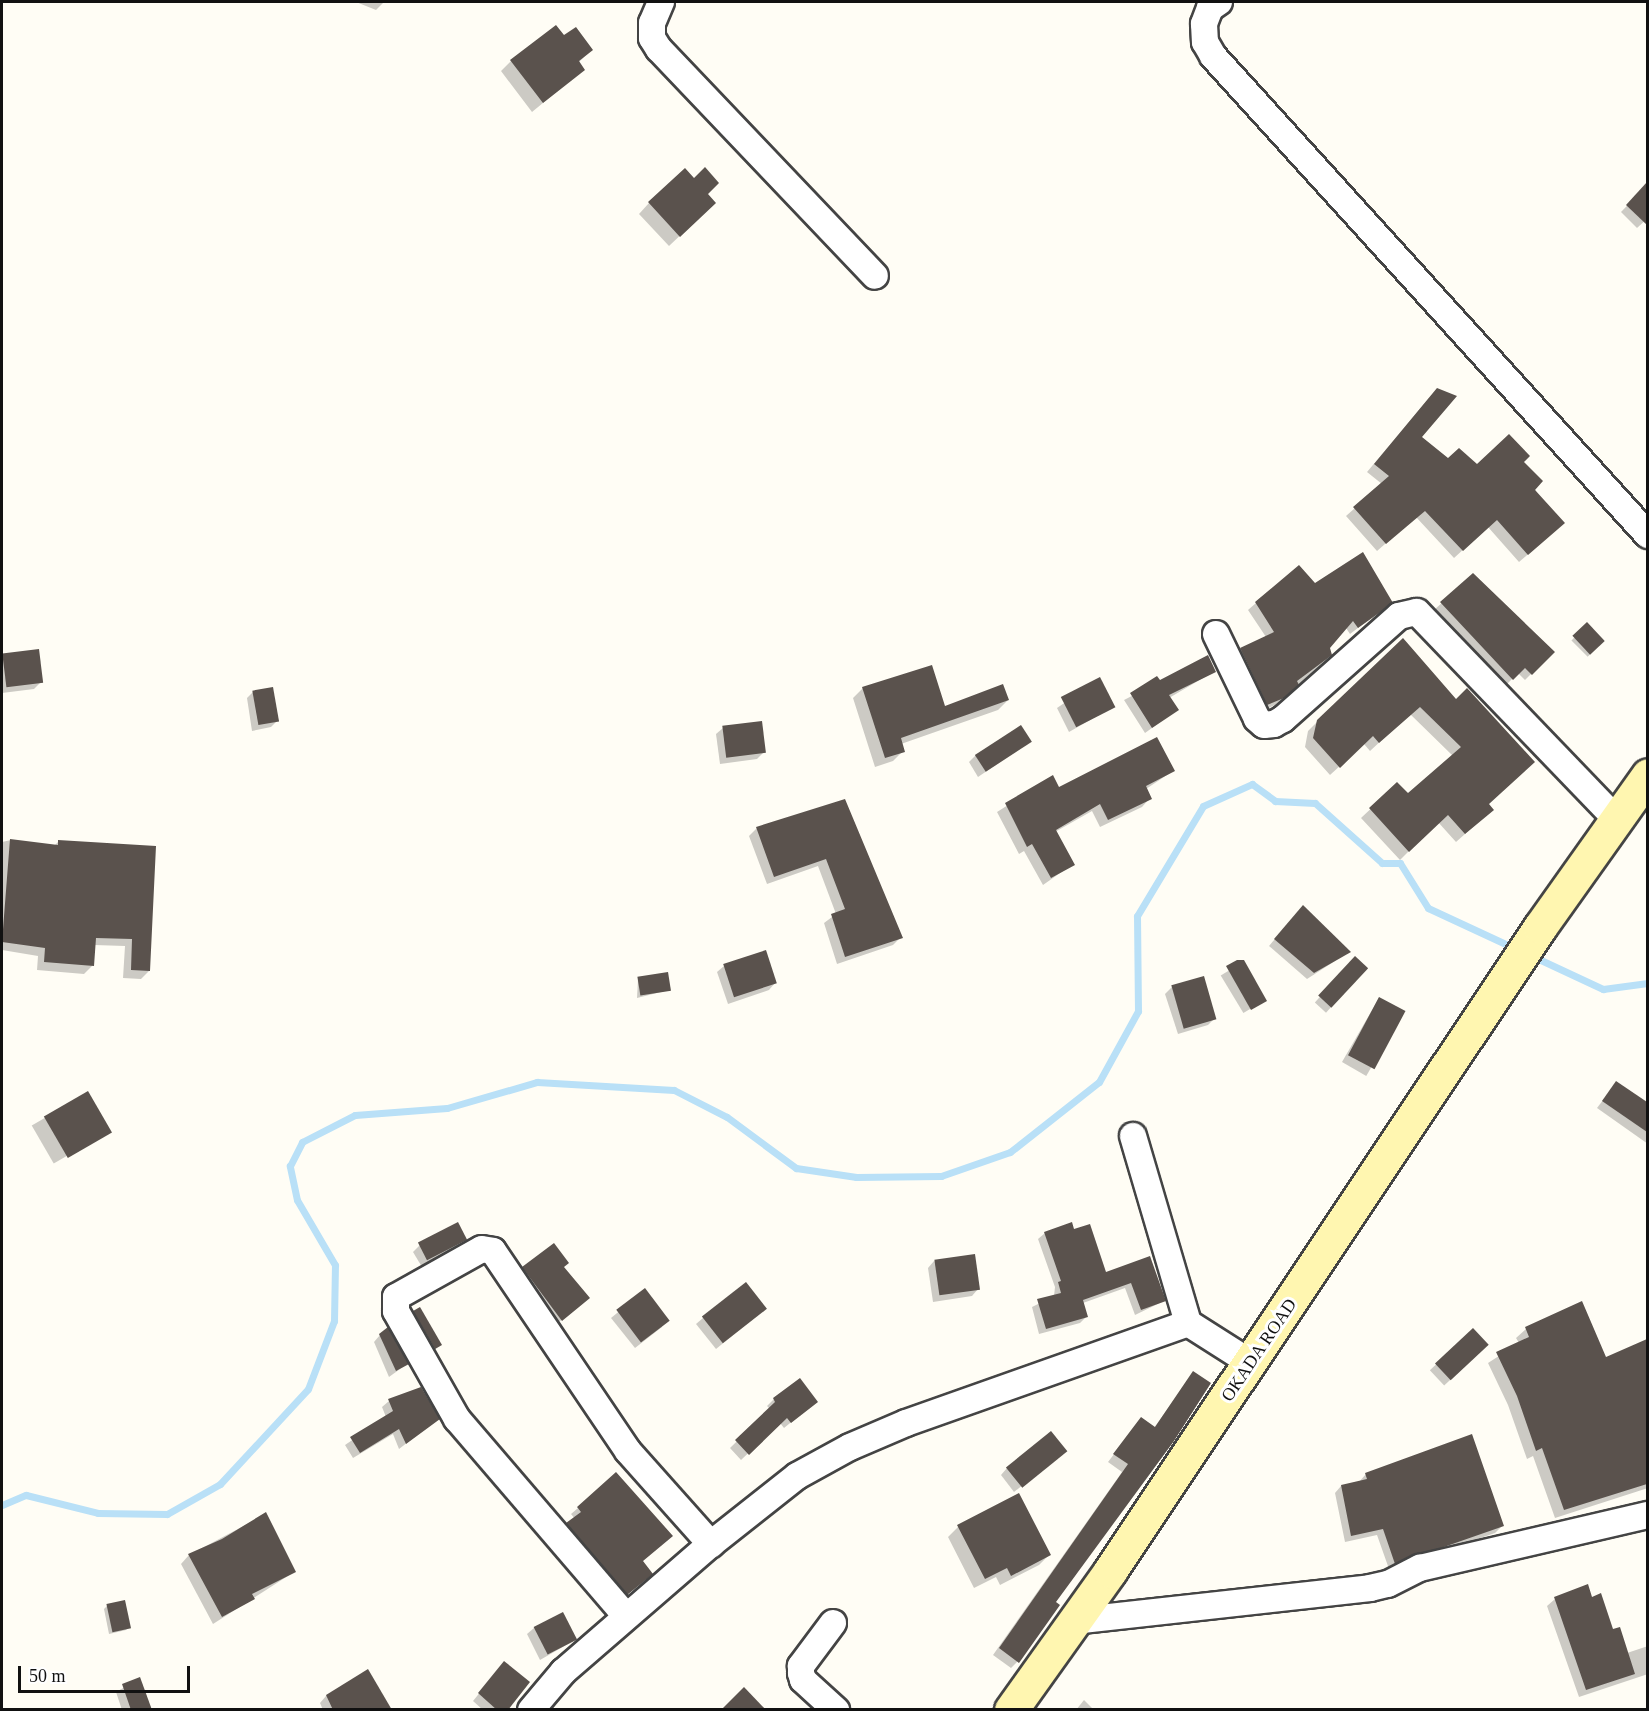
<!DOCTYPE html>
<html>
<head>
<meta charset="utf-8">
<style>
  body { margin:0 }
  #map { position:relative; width:1649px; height:1711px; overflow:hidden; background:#fffdf5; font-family:Georgia,serif }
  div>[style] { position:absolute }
  .shadow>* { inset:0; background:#0003; transform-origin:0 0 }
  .stream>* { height:7px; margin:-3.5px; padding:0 3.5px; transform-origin:3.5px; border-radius:3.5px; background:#b9e0f7 }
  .building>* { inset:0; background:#5a524d; transform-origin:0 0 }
  .roads { filter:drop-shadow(2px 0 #444) drop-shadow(-2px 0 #444) drop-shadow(0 2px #444) drop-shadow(0 -2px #444) }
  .street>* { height:26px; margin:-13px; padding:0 13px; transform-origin:13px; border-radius:13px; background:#fff }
  .secondary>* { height:33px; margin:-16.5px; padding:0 16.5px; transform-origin:16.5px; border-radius:16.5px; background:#fff6b0 }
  span { translate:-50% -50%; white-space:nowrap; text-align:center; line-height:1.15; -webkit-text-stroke:6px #fff; paint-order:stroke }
  .street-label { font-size:18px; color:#111 }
  .frame { position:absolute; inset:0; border:3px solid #111; pointer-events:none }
  .scale { position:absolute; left:18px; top:1666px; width:172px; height:27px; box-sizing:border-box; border:3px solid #111; border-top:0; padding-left:8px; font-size:18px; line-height:21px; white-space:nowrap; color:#111; -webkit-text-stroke:4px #fff; paint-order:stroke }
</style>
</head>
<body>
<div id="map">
  <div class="shadow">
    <div style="clip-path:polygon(356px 2px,384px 2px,376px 10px)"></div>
    <div style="clip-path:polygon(564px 37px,591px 50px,578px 63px,583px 70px,532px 112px,501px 71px,511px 61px)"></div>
    <div style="clip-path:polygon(1648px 184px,1648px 218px,1637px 228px,1621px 212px)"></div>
    <div style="clip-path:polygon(706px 194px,704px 213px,669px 246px,639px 214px,649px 203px)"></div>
    <div style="clip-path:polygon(1429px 398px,1420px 437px,1448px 460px,1477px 466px,1522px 462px,1555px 531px,1519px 562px,1488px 527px,1454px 558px,1416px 517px,1377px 551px,1346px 516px,1382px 484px,1367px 472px)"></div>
    <div style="clip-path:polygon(1473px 575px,1553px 652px,1525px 680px,1518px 673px,1506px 685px,1434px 610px)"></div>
    <div style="clip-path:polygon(1314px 585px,1391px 603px,1350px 634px,1346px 628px,1328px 647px,1330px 655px,1323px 663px,1275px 705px,1260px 712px,1234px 656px,1266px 637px,1248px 610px,1256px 603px)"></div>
    <div style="left:1587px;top:625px;width:23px;height:22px;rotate:45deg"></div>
    <div style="clip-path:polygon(37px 651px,41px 682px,34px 689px,2px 693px,2px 655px)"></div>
    <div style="clip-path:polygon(1215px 671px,1169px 698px,1177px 710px,1145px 733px,1124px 700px,1159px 682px)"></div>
    <div style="clip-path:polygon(1099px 679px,1113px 707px,1069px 732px,1057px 708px)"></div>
    <div style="clip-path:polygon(863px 688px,944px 708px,1008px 700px,998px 710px,901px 744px,903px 751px,893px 761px,875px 767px,853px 698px)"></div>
    <div style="clip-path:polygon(253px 692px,277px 721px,271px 727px,252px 731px,247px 698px)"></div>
    <div style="clip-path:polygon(1456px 701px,1488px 804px,1483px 818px,1456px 842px,1438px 822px,1400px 860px,1361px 818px,1397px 784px,1408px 796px,1453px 756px,1410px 714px,1370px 751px,1364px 744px,1330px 775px,1305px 747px,1308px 731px,1318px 721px)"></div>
    <div style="clip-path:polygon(723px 728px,764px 752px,757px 759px,720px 764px,716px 734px)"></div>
    <div style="clip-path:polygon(1030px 742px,978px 777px,969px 762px,975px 756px)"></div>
    <div style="clip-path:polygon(1173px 771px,1146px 789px,1150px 798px,1142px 807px,1100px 827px,1092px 811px,1055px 832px,1073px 864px,1043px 885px,1024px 851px,1019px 854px,997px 812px,1052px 777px,1059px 789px)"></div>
    <div style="clip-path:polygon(844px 801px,901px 937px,893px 945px,837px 964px,824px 923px,836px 914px,818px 866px,767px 884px,749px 836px,757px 828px)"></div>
    <div style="clip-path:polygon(11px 840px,54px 846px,58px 842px,154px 848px,149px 971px,141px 979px,123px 978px,125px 946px,94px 945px,92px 966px,84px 974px,37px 970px,38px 956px,2px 950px,2px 842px)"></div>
    <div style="clip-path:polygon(1297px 913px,1349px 952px,1307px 979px,1269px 946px)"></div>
    <div style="clip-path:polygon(765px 952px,775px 983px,769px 990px,728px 1004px,717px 972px,724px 966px)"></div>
    <div style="left:1355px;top:958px;width:15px;height:60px;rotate:42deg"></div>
    <div style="left:1243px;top:962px;width:44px;height:26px;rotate:59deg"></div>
    <div style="clip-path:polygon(638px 979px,669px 990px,637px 998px)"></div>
    <div style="clip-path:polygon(1172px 987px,1215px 1018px,1208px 1025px,1178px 1034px,1165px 994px)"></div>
    <div style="left:1379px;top:998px;width:28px;height:74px;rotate:30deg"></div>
    <div style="clip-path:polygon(1616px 1083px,1648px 1106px,1648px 1144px,1597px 1108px)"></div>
    <div style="left:88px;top:1093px;width:44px;height:65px;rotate:60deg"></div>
    <div style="clip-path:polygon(1073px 1231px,1105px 1274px,1149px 1258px,1164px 1301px,1135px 1315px,1125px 1288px,1083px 1303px,1086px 1317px,1080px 1323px,1039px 1334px,1032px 1307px,1054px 1296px,1055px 1287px,1038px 1239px,1045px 1233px)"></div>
    <div style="clip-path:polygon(465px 1240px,422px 1267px,413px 1252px,420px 1245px)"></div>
    <div style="clip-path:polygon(934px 1261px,978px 1289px,972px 1296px,933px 1302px,928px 1268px)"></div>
    <div style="clip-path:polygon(563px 1267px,581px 1304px,554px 1326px,516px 1275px,523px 1268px)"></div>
    <div style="clip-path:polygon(645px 1290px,662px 1327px,635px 1348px,611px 1318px)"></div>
    <div style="clip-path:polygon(1581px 1303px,1606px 1359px,1648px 1340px,1648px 1429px,1642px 1431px,1648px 1445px,1648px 1488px,1555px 1518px,1533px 1456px,1527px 1459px,1508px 1405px,1488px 1363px,1519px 1343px,1516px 1338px,1526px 1329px)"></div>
    <div style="clip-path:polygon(414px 1312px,440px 1345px,428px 1355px,407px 1319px)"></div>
    <div style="clip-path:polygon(758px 1315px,716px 1349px,696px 1324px,703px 1318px)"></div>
    <div style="left:1473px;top:1330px;width:21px;height:59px;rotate:47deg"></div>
    <div style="clip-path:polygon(380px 1335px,407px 1364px,389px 1377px,374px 1342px)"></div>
    <div style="clip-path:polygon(1193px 1373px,1017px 1662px,1011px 1668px,993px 1655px,1122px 1472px,1108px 1462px,1141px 1419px,1154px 1428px)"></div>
    <div style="clip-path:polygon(774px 1399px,816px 1402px,784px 1428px,780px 1423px,741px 1460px,730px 1448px,770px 1409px,767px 1406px)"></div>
    <div style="clip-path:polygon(389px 1401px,438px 1419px,399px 1449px,393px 1434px,353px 1458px,345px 1445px,386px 1417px,382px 1407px)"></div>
    <div style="clip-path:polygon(1058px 1457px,1014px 1492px,1001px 1475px,1007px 1468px)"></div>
    <div style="clip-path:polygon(1366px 1474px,1502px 1526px,1495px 1533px,1389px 1569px,1377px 1535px,1345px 1542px,1335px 1493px,1341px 1486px,1359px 1482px)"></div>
    <div style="clip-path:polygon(1018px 1495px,1049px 1555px,1039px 1565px,1000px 1585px,996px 1577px,974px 1588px,948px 1537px,958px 1527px)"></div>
    <div style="clip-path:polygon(578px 1508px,641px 1562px,644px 1580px,620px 1600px,561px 1531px,575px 1519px,571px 1514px)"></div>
    <div style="clip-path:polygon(266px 1514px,294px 1572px,213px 1624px,181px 1564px,189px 1555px)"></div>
    <div style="clip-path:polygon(1555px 1599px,1591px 1599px,1627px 1653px,1648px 1646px,1648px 1674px,1579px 1697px,1547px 1606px)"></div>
    <div style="clip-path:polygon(107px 1606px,129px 1627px,126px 1630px,109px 1634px,104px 1609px)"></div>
    <div style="clip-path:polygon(534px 1628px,575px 1640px,540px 1660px,527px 1634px)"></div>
    <div style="clip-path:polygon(498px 1670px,506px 1710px,483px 1710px,473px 1701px)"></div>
    <div style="clip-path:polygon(368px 1671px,385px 1710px,323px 1710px,320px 1703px,326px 1696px)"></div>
    <div style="clip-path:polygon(139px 1679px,150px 1710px,122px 1710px,116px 1692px)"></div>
    <div style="clip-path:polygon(1084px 1700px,1094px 1710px,1076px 1710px)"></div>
  </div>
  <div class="stream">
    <div style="left:1530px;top:955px;width:81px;rotate:25deg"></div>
    <div style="left:1603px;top:989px;width:45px;rotate:-7.6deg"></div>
    <div style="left:2px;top:1505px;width:26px;rotate:-23deg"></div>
    <div style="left:26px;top:1495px;width:74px;rotate:14deg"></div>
    <div style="left:98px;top:1513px;width:69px;rotate:0.8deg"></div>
    <div style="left:167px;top:1514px;width:61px;rotate:-29.5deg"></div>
    <div style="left:220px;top:1484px;width:129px;rotate:-47.2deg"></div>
    <div style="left:308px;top:1389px;width:73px;rotate:-69.1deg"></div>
    <div style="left:334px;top:1321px;width:56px;rotate:-89deg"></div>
    <div style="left:335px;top:1265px;width:75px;rotate:-120.3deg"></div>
    <div style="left:297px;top:1200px;width:35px;rotate:-102deg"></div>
    <div style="left:290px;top:1166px;width:27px;rotate:-63deg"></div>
    <div style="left:302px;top:1142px;width:59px;rotate:-27deg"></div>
    <div style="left:355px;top:1115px;width:92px;rotate:-4.4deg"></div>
    <div style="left:447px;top:1108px;width:94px;rotate:-16.1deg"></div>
    <div style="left:537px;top:1082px;width:137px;rotate:3.3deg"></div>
    <div style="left:674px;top:1090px;width:59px;rotate:27deg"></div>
    <div style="left:727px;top:1117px;width:86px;rotate:36.5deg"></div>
    <div style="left:796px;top:1168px;width:61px;rotate:8.5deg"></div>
    <div style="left:856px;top:1177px;width:85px;rotate:-0.7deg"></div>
    <div style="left:941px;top:1176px;width:73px;rotate:-19.2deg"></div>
    <div style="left:1010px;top:1152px;width:113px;rotate:-38.2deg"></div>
    <div style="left:1099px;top:1082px;width:81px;rotate:-61.2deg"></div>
    <div style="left:1138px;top:1011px;width:95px;rotate:-90.6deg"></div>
    <div style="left:1137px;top:916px;width:128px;rotate:-59deg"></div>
    <div style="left:1203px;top:806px;width:54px;rotate:-24.2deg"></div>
    <div style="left:1252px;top:784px;width:29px;rotate:36deg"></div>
    <div style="left:1275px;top:801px;width:40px;rotate:2.9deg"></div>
    <div style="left:1315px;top:803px;width:90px;rotate:41.8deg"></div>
    <div style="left:1382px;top:863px;width:18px"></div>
    <div style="left:1400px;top:863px;width:53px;rotate:58.1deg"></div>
    <div style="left:1428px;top:908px;width:95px;rotate:24.9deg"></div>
  </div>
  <div class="building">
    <div style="clip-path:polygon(556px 25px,564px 35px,576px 27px,593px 50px,579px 61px,585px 70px,543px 103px,510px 60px)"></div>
    <div style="clip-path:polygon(705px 167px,719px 183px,708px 194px,716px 203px,680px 237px,648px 202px,685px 168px,694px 178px)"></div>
    <div style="clip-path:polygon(1647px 182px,1647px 225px,1626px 205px)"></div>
    <div style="clip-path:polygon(1437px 388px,1457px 396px,1422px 437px,1448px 458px,1459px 448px,1477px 464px,1509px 434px,1530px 456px,1524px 462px,1543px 481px,1535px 490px,1565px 523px,1528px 555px,1497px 520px,1463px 551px,1425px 511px,1386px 544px,1353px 507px,1389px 476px,1374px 464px)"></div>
    <div style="clip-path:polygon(1363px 552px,1393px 603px,1358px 628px,1353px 621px,1330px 648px,1332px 655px,1297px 681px,1299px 685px,1284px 698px,1267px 705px,1240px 648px,1274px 632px,1255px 602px,1299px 565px,1315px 583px)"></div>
    <div style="clip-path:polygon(1473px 573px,1555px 652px,1532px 675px,1525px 668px,1513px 680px,1440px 602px)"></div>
    <div style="left:1587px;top:622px;width:26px;height:20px;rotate:47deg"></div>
    <div style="clip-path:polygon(1403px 638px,1456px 699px,1467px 688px,1535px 762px,1489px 804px,1494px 810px,1465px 834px,1448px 815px,1409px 852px,1369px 808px,1397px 782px,1408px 793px,1461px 747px,1420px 707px,1379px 743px,1373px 736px,1340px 768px,1313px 738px,1317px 720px)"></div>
    <div style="left:39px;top:649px;width:34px;height:37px;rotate:83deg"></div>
    <div style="clip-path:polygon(1208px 655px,1216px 672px,1169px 695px,1179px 710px,1152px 728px,1130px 693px,1157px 676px,1160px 680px)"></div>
    <div style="clip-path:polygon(932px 665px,945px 706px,1003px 684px,1009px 700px,901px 738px,905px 752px,885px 758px,862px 687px)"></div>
    <div style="left:1100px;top:677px;width:34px;height:44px;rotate:63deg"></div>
    <div style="left:273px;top:687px;width:35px;height:21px;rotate:80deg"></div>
    <div style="left:762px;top:721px;width:32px;height:40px;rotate:83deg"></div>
    <div style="left:1021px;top:725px;width:20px;height:55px;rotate:57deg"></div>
    <div style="clip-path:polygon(1157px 737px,1175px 771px,1146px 786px,1152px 799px,1108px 820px,1100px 804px,1056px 830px,1075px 865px,1051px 878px,1032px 844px,1027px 847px,1005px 803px,1053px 775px,1059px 787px)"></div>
    <div style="clip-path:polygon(845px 799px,903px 938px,845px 957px,831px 914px,845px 909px,826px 859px,774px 877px,756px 827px)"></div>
    <div style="clip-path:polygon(10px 839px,58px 845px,58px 840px,156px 846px,150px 971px,131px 970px,132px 939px,96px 938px,94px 966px,44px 962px,45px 948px,2px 942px)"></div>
    <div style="clip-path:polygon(1303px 905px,1351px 952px,1314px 973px,1274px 939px)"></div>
    <div style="left:766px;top:950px;width:35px;height:45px;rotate:72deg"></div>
    <div style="left:1355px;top:956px;width:18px;height:54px;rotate:43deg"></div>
    <div style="clip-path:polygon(1237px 960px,1244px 960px,1267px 1001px,1251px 1010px,1226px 966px)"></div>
    <div style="left:668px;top:972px;width:19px;height:31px;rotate:81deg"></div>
    <div style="left:1204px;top:976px;width:45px;height:34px;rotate:74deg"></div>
    <div style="left:1379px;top:997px;width:30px;height:66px;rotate:28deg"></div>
    <div style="clip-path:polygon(1616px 1081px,1647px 1102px,1647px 1132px,1602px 1101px)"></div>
    <div style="left:88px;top:1091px;width:48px;height:51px;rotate:60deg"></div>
    <div style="left:458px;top:1222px;width:20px;height:45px;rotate:63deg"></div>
    <div style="clip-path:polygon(1072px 1222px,1074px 1229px,1090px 1224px,1106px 1272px,1150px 1256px,1166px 1301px,1141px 1310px,1131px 1283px,1083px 1300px,1088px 1317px,1046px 1329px,1037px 1299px,1061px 1293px,1058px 1282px,1061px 1281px,1044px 1232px)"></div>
    <div style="clip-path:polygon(554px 1243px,569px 1263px,564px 1267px,590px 1298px,562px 1321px,522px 1267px)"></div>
    <div style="left:975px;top:1254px;width:36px;height:41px;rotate:82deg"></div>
    <div style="left:746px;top:1282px;width:34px;height:56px;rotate:52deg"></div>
    <div style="left:645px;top:1288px;width:41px;height:36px;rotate:53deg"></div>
    <div style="clip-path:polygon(1582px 1301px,1606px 1357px,1647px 1339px,1647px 1484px,1564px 1510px,1542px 1448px,1536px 1451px,1517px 1396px,1496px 1352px,1529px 1337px,1525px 1327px)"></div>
    <div style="left:420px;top:1307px;width:44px;height:8px;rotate:60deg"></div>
    <div style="clip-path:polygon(388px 1327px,409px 1364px,396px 1371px,379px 1334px)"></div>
    <div style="left:1473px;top:1328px;width:23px;height:52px;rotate:47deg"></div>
    <div style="clip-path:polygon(1193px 1371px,1211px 1383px,1174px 1441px,1056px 1602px,1060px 1605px,1019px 1663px,999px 1648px,1128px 1464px,1113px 1454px,1141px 1417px,1155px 1427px)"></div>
    <div style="clip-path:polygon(800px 1378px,818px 1402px,791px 1423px,787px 1418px,749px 1455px,735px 1440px,775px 1402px,773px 1398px)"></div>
    <div style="clip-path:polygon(421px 1387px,440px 1419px,406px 1444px,399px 1429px,360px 1453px,350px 1437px,393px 1411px,388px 1399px)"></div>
    <div style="left:1051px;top:1431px;width:26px;height:58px;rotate:51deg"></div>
    <div style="clip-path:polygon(1472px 1434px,1504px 1526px,1395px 1564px,1383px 1529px,1351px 1536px,1341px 1485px,1367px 1479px,1365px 1473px)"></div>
    <div style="clip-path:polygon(616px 1472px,673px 1536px,643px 1561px,653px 1574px,627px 1595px,566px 1523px,581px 1512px,577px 1507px)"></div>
    <div style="clip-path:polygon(1019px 1493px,1051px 1555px,1011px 1576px,1007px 1568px,985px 1579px,957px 1525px)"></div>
    <div style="clip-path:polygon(266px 1512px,296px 1572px,252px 1594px,255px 1599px,222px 1617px,188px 1554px,222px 1539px)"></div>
    <div style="clip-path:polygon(1588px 1584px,1592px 1597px,1601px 1593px,1613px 1629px,1620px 1627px,1635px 1674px,1586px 1690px,1554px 1597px)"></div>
    <div style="left:125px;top:1600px;width:29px;height:19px;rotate:78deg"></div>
    <div style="left:563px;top:1612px;width:31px;height:33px;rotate:63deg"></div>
    <div style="clip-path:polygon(504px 1661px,530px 1682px,508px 1710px,497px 1710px,478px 1693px)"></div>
    <div style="clip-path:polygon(368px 1669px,392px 1710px,333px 1710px,326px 1695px)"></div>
    <div style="clip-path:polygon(140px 1677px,152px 1710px,131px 1710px,122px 1684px)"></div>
    <div style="clip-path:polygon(744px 1687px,766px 1710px,721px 1710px)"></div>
  </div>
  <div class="roads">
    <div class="street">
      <div style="left:661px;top:2px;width:23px;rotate:113deg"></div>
      <div style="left:652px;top:23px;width:15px;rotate:90deg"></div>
      <div style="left:652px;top:38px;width:13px;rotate:58deg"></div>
      <div style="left:659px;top:49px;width:313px;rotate:46.4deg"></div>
      <div style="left:1219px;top:2px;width:11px;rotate:146deg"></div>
      <div style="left:1210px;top:8px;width:17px;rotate:111deg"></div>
      <div style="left:1204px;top:24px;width:18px;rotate:87deg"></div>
      <div style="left:1205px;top:42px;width:16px;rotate:60deg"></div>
      <div style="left:1213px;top:56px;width:647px;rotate:47.76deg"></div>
      <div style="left:1216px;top:634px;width:94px;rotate:64.2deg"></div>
      <div style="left:1257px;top:719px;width:9px;rotate:41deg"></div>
      <div style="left:1264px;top:725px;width:10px;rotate:-6deg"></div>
      <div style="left:1274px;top:724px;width:10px;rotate:-29deg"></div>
      <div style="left:1283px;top:719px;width:155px;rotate:-41.6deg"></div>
      <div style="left:1399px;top:616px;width:18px;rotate:-13deg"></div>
      <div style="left:1417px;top:612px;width:287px;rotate:46.1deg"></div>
      <div style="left:1133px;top:1136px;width:195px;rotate:73.6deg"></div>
      <div style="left:626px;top:1616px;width:260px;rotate:-130.6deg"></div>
      <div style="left:457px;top:1419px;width:124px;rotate:-119.5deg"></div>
      <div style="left:396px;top:1311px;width:14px;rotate:-90deg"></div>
      <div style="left:396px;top:1297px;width:98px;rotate:-29.2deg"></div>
      <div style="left:482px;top:1249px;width:11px;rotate:10deg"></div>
      <div style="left:493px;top:1251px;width:241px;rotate:56deg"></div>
      <div style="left:628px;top:1451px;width:125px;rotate:48.3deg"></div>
      <div style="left:1073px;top:1621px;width:299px;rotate:-6.3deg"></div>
      <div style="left:1370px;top:1588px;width:18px;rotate:-13deg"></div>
      <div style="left:1388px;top:1584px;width:36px;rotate:-27deg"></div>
      <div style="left:1420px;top:1568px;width:234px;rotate:-13.1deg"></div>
      <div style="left:833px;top:1623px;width:54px;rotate:126.7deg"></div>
      <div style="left:801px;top:1666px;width:7px;rotate:90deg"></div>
      <div style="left:801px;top:1673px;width:7px;rotate:74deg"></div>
      <div style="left:803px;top:1680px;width:45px;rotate:42.3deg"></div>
      <div style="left:531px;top:1710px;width:50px;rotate:-49.9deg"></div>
      <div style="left:563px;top:1672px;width:196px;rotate:-40.9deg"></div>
      <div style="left:711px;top:1544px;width:110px;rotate:-38.3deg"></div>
      <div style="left:797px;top:1476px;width:60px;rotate:-28.7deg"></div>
      <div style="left:850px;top:1447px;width:61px;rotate:-23.2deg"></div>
      <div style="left:906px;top:1423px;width:299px;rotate:-19.5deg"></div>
      <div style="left:1188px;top:1323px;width:75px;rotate:32.4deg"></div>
    </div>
    <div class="secondary">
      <div style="left:1011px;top:1710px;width:171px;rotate:-54.5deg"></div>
      <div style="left:1110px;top:1571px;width:774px;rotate:-56.27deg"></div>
      <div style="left:1540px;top:927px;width:186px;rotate:-54.6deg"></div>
    </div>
  </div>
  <div class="street-label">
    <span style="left:1259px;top:1350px;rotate:-56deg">OKADA ROAD</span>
  </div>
  <div class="frame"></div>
  <div class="scale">50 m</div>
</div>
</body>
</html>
